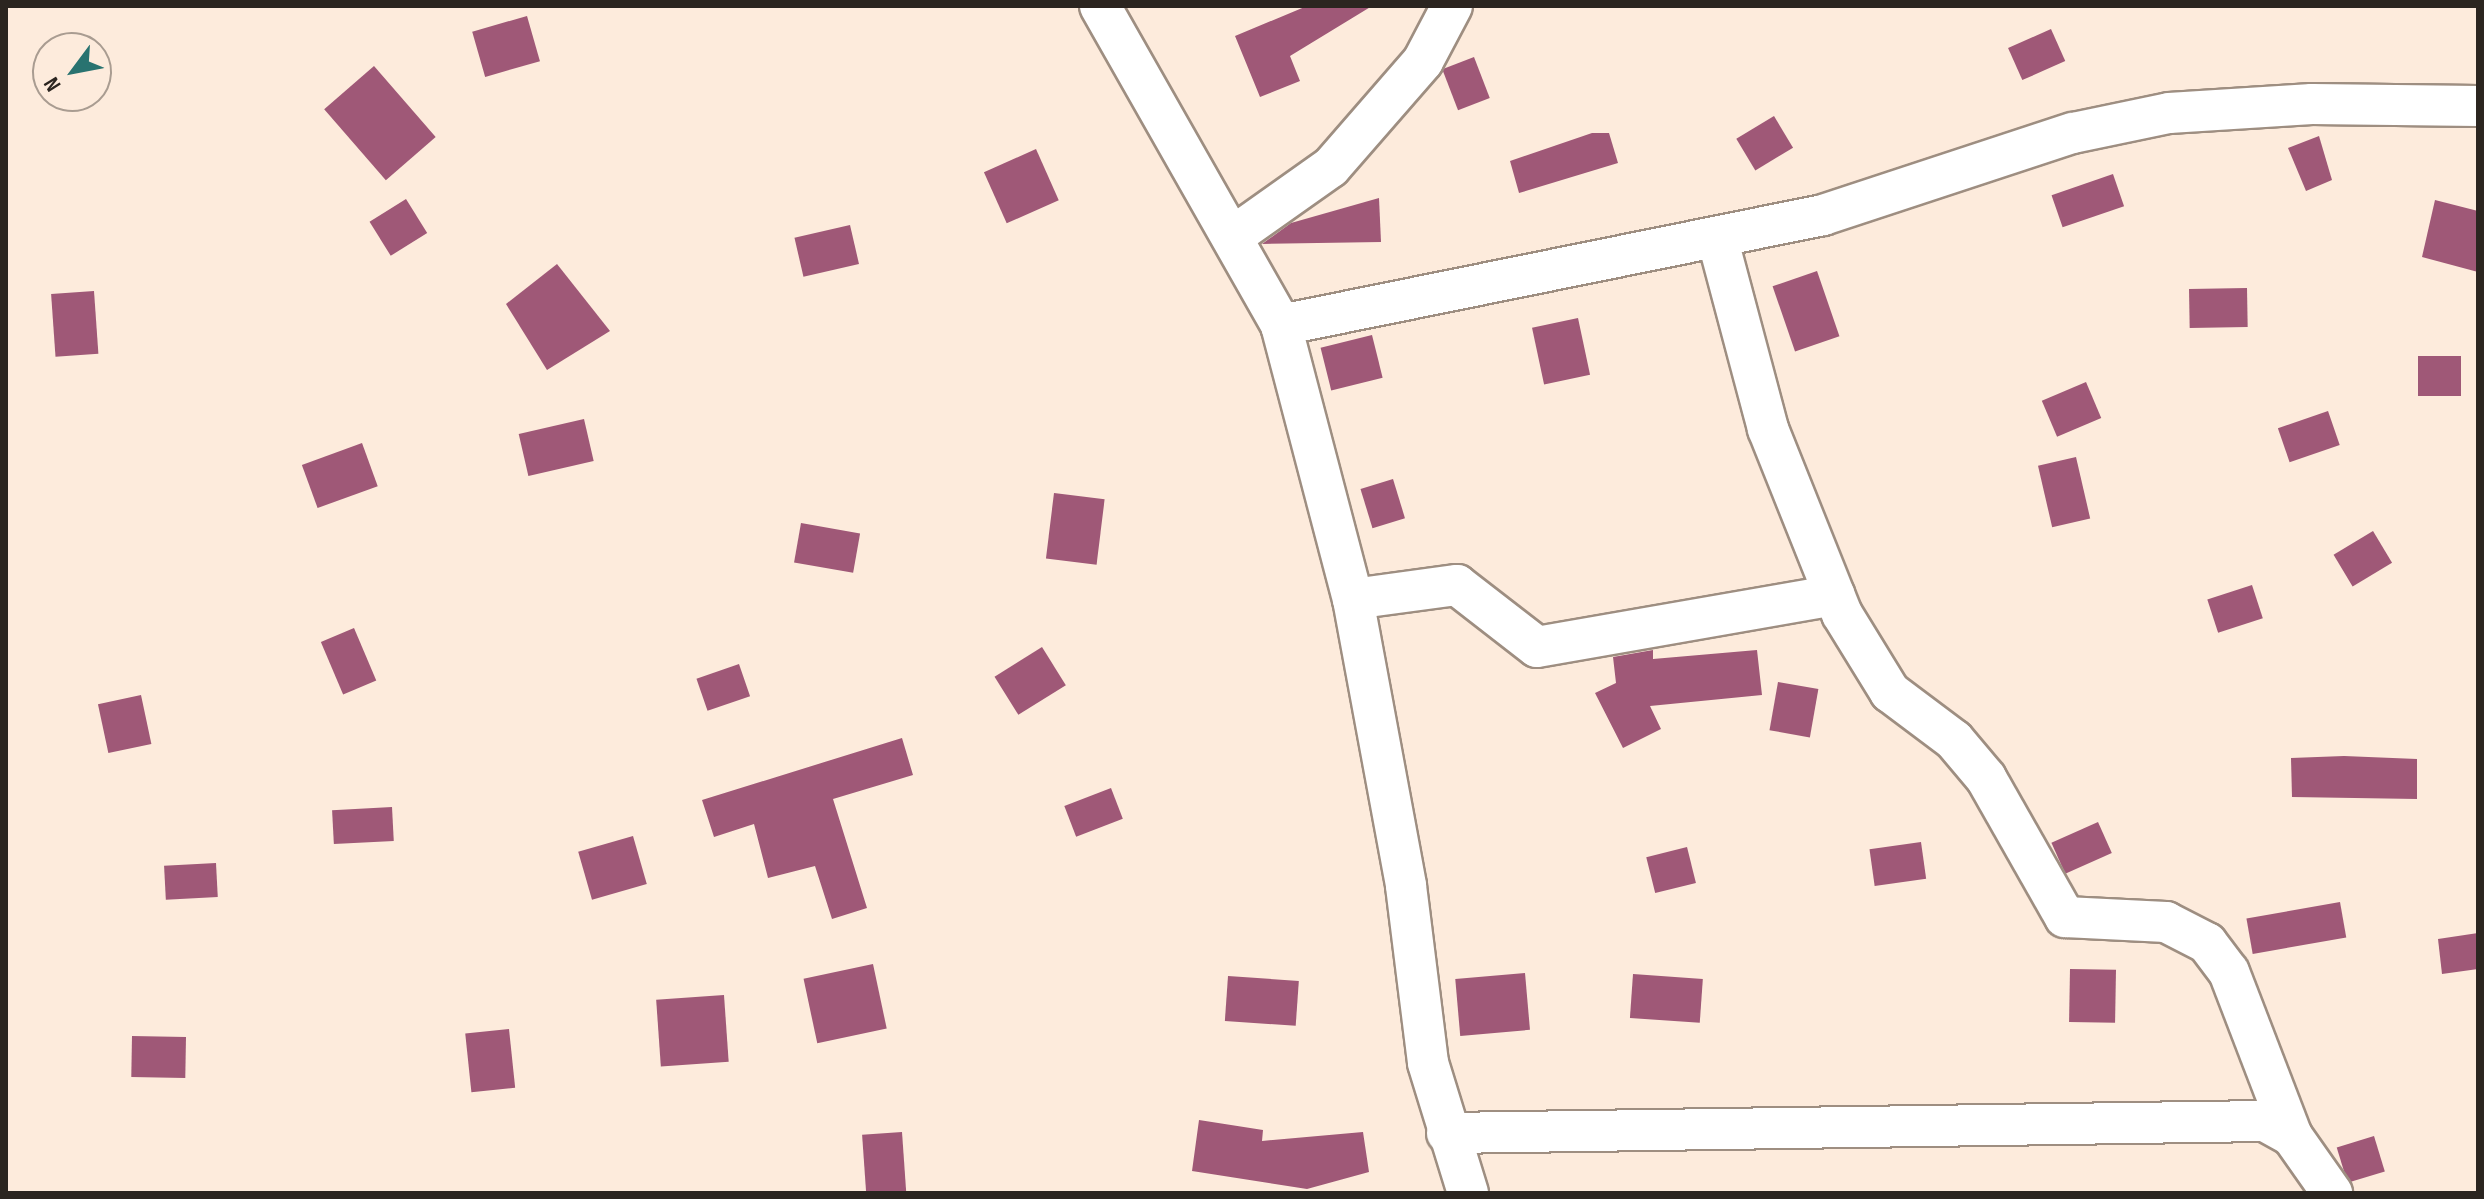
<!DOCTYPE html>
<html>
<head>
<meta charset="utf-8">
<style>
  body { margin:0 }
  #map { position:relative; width:2484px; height:1199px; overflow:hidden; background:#fdebdc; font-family:"Sofia Sans Condensed",sans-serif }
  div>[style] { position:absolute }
  .building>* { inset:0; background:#9f5877; transform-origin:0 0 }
  .roads { filter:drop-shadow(2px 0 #9e8e81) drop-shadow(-2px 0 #9e8e81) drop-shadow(0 2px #9e8e81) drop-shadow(0 -2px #9e8e81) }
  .minor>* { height:40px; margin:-20px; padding:0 20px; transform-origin:20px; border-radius:20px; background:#fff }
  span { translate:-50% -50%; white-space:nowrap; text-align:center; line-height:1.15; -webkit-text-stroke:8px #fdebdc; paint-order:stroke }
  .frame { position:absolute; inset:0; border:8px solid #2b2520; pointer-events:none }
  .north { position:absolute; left:32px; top:32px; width:80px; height:80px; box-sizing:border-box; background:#fdebdc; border:2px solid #a99c91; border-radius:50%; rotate:238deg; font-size:22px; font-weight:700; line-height:32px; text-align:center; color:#2b2520 }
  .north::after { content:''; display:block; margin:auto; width:28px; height:36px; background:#297370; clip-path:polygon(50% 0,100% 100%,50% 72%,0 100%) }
</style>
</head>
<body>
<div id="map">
  <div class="building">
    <div style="clip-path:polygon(1307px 6px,1372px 6px,1290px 56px,1300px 81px,1260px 97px,1235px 36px)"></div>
    <div style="left:527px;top:16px;width:47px;height:57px;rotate:74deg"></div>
    <div style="left:2051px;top:29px;width:35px;height:47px;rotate:66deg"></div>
    <div style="left:1474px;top:57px;width:44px;height:34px;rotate:69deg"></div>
    <div style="left:374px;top:66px;width:94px;height:66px;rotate:49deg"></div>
    <div style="left:1774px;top:116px;width:37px;height:44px;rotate:59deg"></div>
    <div style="clip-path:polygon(1592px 133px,1609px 133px,1618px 163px,1519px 193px,1510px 161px)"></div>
    <div style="clip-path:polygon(2319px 136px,2332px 180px,2306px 191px,2288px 148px)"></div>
    <div style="left:1036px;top:149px;width:56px;height:57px;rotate:66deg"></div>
    <div style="left:2113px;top:174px;width:34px;height:65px;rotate:71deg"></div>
    <div style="clip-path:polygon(1379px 198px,1381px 242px,1262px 244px,1291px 223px)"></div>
    <div style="left:406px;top:199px;width:40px;height:43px;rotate:58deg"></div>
    <div style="clip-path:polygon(2435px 200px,2478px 211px,2478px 272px,2422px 257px)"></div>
    <div style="left:850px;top:225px;width:40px;height:57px;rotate:77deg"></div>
    <div style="clip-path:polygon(557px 264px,610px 331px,547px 370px,506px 304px)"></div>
    <div style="left:1817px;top:271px;width:69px;height:47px;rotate:71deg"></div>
    <div style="left:2247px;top:288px;width:39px;height:58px;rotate:89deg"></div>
    <div style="left:94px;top:291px;width:63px;height:43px;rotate:86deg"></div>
    <div style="left:1578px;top:318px;width:58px;height:47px;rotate:78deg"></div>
    <div style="left:1372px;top:335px;width:44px;height:53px;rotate:76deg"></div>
    <div style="left:2418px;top:356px;width:43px;height:40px"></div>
    <div style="left:2086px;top:382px;width:39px;height:48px;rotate:67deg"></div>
    <div style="left:2328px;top:411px;width:36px;height:53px;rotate:71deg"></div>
    <div style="left:584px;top:419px;width:43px;height:67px;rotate:77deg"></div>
    <div style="left:362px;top:443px;width:46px;height:64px;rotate:70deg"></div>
    <div style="left:2076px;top:457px;width:63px;height:39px;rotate:77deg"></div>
    <div style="left:1393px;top:479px;width:41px;height:34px;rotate:73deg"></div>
    <div style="left:1054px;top:493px;width:51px;height:66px;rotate:7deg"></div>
    <div style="left:801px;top:523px;width:60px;height:40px;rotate:10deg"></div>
    <div style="left:2373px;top:531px;width:37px;height:46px;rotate:59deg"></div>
    <div style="left:2252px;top:585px;width:35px;height:47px;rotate:72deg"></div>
    <div style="left:354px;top:628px;width:57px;height:36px;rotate:67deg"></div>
    <div style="left:1042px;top:647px;width:45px;height:56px;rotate:58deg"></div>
    <div style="clip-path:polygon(1653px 650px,1653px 659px,1757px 650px,1762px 695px,1650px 706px,1661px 729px,1623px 748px,1595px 693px,1616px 683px,1613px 657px)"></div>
    <div style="left:739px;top:664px;width:34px;height:45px;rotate:71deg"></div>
    <div style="left:1778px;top:682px;width:41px;height:49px;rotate:10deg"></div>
    <div style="left:141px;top:695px;width:50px;height:44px;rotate:78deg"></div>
    <div style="clip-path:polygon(902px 738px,913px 775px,833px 799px,867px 908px,832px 919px,815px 866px,768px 878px,754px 824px,714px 837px,702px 800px)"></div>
    <div style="clip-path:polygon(2344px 756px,2417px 759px,2417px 799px,2292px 797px,2291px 758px)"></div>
    <div style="left:1111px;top:788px;width:33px;height:50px;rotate:69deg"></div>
    <div style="left:392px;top:807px;width:34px;height:60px;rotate:87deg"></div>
    <div style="left:2098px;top:822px;width:34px;height:51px;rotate:66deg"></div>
    <div style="left:633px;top:836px;width:50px;height:57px;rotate:74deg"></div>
    <div style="left:1921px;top:842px;width:37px;height:52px;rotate:82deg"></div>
    <div style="left:1687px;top:847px;width:37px;height:42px;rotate:76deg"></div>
    <div style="left:216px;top:863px;width:34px;height:52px;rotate:87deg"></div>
    <div style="left:2340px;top:902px;width:36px;height:95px;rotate:80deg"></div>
    <div style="clip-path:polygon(2478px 933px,2478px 969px,2442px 974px,2438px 939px)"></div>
    <div style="left:873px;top:964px;width:66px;height:71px;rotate:78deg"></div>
    <div style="left:2070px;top:969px;width:46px;height:53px;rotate:1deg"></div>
    <div style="left:1525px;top:973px;width:57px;height:70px;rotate:85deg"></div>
    <div style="left:1633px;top:974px;width:70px;height:44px;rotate:4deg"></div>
    <div style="left:1228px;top:976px;width:71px;height:45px;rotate:4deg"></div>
    <div style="left:724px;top:995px;width:67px;height:68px;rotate:86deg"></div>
    <div style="left:509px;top:1029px;width:59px;height:44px;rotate:84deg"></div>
    <div style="left:132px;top:1036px;width:54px;height:41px;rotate:1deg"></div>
    <div style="clip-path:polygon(1199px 1120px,1263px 1130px,1262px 1141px,1363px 1132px,1369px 1172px,1307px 1189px,1192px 1171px)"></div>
    <div style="left:902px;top:1132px;width:60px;height:40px;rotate:86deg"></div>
    <div style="left:2374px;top:1136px;width:37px;height:39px;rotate:73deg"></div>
  </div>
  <div class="roads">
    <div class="minor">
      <div style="left:1100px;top:6px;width:367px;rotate:60.4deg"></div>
      <div style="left:1281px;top:325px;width:283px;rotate:75.3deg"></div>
      <div style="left:1353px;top:599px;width:292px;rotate:79.5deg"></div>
      <div style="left:1406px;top:886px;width:178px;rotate:82.9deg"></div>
      <div style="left:1428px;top:1063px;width:136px;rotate:72.9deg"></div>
      <div style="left:1232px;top:237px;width:121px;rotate:-35.3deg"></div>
      <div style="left:1331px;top:167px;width:140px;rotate:-49deg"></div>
      <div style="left:1423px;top:61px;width:62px;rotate:-62.2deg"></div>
      <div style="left:1717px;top:237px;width:199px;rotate:75.1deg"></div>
      <div style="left:1768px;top:429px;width:199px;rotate:68.2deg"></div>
      <div style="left:1842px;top:614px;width:92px;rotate:58.4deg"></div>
      <div style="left:1890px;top:692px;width:80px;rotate:36.9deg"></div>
      <div style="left:1954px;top:740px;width:50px;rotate:49.9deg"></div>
      <div style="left:1986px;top:778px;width:160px;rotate:60.4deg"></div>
      <div style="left:2065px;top:917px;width:101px;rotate:2.8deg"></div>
      <div style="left:2166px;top:922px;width:46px;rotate:27.1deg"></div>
      <div style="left:2207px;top:943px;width:36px;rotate:53deg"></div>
      <div style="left:2229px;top:972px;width:176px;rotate:69deg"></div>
      <div style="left:1281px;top:325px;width:553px;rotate:-11.47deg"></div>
      <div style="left:1823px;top:215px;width:263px;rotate:-18.2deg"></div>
      <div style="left:2073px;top:133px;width:98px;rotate:-11.8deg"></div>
      <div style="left:2169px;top:113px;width:143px;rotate:-3.6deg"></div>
      <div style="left:2312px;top:104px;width:166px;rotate:0.7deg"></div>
      <div style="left:1353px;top:599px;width:105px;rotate:-7.7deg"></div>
      <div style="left:1457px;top:585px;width:101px;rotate:37.8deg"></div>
      <div style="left:1537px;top:647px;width:302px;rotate:-9.9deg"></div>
      <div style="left:1447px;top:1133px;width:818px;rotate:-0.84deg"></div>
      <div style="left:2265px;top:1121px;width:31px;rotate:29deg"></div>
      <div style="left:2292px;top:1136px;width:70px;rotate:54.9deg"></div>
    </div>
  </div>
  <div class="frame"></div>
  <div class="north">N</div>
</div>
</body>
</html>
